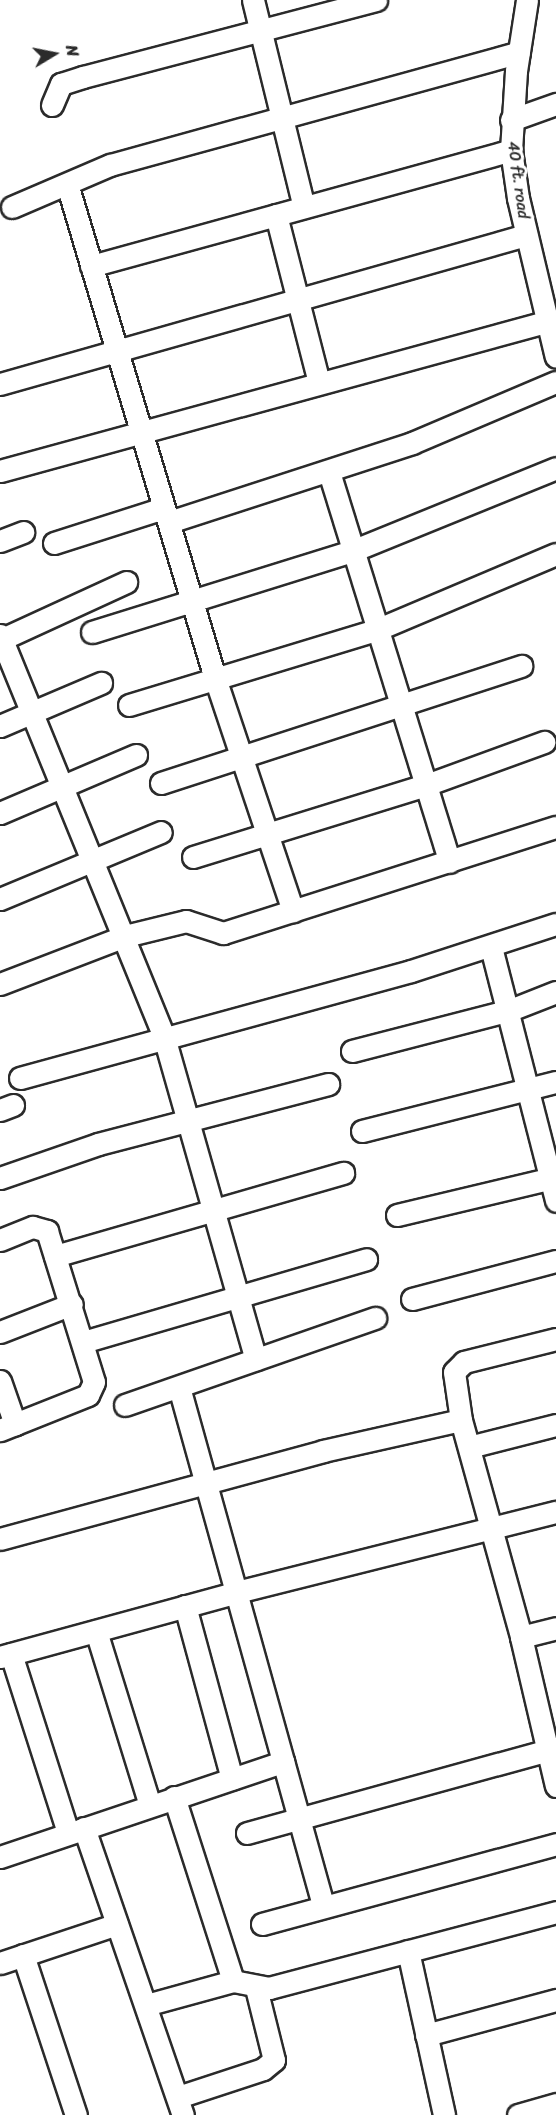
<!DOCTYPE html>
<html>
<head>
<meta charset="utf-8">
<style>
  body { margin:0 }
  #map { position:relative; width:556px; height:2115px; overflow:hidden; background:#fff; font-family:Sriracha,sans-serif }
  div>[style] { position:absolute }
  .roads { filter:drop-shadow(2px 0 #2b2b2b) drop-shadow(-2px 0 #2b2b2b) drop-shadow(0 2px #2b2b2b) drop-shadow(0 -2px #2b2b2b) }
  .minor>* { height:21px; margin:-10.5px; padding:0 10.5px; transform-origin:10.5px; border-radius:10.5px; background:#fff }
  span { translate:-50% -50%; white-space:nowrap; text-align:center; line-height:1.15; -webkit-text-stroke:6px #fff; paint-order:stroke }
  .street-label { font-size:16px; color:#2b2b2b }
  .north { position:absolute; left:24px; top:24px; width:60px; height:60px; -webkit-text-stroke:4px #fff; paint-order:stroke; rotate:80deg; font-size:16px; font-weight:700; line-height:24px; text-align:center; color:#2b2b2b }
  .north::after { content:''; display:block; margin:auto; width:21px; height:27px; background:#2b2b2b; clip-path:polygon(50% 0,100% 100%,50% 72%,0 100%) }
</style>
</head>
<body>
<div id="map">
  <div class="roads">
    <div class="minor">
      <div style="left:253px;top:0;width:213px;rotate:76.2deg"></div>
      <div style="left:527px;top:0;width:72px;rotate:98.8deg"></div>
      <div style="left:516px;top:71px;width:79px;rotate:93.6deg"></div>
      <div style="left:511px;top:150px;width:49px;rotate:81.7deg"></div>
      <div style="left:518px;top:198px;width:163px;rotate:76.6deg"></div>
      <div style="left:52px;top:105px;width:23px;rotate:-67deg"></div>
      <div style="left:61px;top:84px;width:23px;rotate:-18deg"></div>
      <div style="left:83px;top:77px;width:303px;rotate:-14.7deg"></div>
      <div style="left:511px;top:120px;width:48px;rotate:-19.6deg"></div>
      <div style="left:67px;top:184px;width:516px;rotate:73.32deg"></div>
      <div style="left:215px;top:678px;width:246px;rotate:71.5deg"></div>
      <div style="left:12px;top:207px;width:107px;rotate:-23.2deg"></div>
      <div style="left:110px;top:165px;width:424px;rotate:-15.4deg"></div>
      <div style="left:276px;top:215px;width:173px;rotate:75.6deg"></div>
      <div style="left:91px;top:266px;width:436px;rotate:-15.4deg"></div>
      <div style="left:0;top:384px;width:547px;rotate:-15.82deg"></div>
      <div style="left:0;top:471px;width:565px;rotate:-15.29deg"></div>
      <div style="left:329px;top:472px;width:408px;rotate:72.8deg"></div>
      <div style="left:169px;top:522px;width:256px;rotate:-18deg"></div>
      <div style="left:412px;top:443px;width:156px;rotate:-23deg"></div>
      <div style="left:0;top:541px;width:25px;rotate:-21deg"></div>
      <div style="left:54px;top:543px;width:115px;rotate:-17.7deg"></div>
      <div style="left:92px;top:632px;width:272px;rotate:-17.3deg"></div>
      <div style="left:352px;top:551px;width:220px;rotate:-22.1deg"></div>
      <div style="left:0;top:635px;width:434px;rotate:67.8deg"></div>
      <div style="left:164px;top:1037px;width:335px;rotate:74.1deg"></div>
      <div style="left:0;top:640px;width:139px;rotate:-24.7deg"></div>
      <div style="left:129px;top:705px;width:258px;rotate:-16.9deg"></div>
      <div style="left:376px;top:630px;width:195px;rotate:-22.9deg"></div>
      <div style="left:0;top:726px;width:110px;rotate:-23.1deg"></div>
      <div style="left:161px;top:783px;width:379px;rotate:-18deg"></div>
      <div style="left:0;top:813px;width:148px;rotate:-23.1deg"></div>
      <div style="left:193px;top:857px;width:244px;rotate:-17.2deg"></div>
      <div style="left:426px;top:785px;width:126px;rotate:-20deg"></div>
      <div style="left:0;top:899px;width:174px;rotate:-22.6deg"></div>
      <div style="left:491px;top:947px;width:262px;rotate:75.6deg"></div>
      <div style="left:0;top:984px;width:134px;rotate:-21deg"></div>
      <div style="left:125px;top:936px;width:63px;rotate:-13.8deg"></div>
      <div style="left:186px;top:921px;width:39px;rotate:18deg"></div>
      <div style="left:223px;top:933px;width:349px;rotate:-17.7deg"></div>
      <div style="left:352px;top:1051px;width:163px;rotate:-14.5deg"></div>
      <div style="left:510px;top:1010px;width:49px;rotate:-21.4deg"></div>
      <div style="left:20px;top:1078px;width:405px;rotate:-15.3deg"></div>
      <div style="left:411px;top:971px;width:152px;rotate:-18deg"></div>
      <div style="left:0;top:1110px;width:14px;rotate:-21deg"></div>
      <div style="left:362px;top:1131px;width:200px;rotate:-14.2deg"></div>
      <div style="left:0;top:1178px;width:104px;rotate:-19.1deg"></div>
      <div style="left:98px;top:1144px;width:238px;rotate:-14.6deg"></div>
      <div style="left:397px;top:1215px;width:163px;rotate:-13.4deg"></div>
      <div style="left:0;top:1240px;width:35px;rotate:-22deg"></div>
      <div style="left:33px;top:1227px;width:15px;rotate:16deg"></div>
      <div style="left:47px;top:1231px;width:158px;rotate:72.7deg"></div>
      <div style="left:94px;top:1382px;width:14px;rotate:115deg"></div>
      <div style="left:88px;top:1395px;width:95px;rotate:158.3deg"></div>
      <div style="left:55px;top:1256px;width:300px;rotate:-16.1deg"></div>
      <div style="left:412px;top:1299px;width:149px;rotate:-14.8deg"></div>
      <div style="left:0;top:1332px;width:77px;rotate:-21.3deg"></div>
      <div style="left:556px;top:1339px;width:95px;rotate:166deg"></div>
      <div style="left:464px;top:1362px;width:14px;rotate:135deg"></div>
      <div style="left:454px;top:1372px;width:49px;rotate:81.7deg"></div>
      <div style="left:461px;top:1420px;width:225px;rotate:74.5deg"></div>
      <div style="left:521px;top:1637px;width:153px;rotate:76.8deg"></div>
      <div style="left:83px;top:1342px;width:295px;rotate:-16.3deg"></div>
      <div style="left:0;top:1381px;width:46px;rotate:70.8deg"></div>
      <div style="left:179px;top:1387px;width:538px;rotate:74.46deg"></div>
      <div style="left:125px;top:1405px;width:265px;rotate:-19.2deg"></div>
      <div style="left:469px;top:1447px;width:90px;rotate:-14.2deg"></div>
      <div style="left:0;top:1539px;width:335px;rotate:-15.2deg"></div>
      <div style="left:323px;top:1451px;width:141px;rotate:-12.7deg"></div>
      <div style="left:185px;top:1606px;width:179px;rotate:74.8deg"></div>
      <div style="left:96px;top:1631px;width:182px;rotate:72.8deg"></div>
      <div style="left:521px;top:1637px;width:36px;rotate:-14deg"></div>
      <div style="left:11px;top:1654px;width:188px;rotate:72.3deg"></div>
      <div style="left:0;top:1657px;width:246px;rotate:-15.3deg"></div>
      <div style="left:237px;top:1592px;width:329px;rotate:-14.1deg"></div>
      <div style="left:174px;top:1797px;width:193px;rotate:72.2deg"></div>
      <div style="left:84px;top:1828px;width:304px;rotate:71deg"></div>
      <div style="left:247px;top:1833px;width:320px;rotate:-15.4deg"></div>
      <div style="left:0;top:1857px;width:299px;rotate:-18.6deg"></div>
      <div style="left:262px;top:1924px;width:305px;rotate:-15.2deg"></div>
      <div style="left:408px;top:1951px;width:168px;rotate:77.6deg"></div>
      <div style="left:23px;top:1955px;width:169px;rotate:71.7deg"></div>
      <div style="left:0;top:1963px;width:123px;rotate:-18.4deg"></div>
      <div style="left:146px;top:2005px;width:90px;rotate:-15.4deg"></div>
      <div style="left:233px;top:1981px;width:37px;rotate:11deg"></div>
      <div style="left:269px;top:1988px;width:297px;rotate:-14.8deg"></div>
      <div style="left:426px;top:2035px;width:135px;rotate:-15.1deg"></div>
      <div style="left:178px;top:2097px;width:89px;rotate:-18.2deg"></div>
      <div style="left:263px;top:2069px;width:14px;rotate:-39deg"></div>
      <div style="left:274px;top:2060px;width:74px;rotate:-104deg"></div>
      <div style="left:518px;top:2115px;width:40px;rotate:-16deg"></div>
    </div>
  </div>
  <div class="street-label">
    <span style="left:518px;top:180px;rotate:82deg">40 ft. road</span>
  </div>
  <div class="north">N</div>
</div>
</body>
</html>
